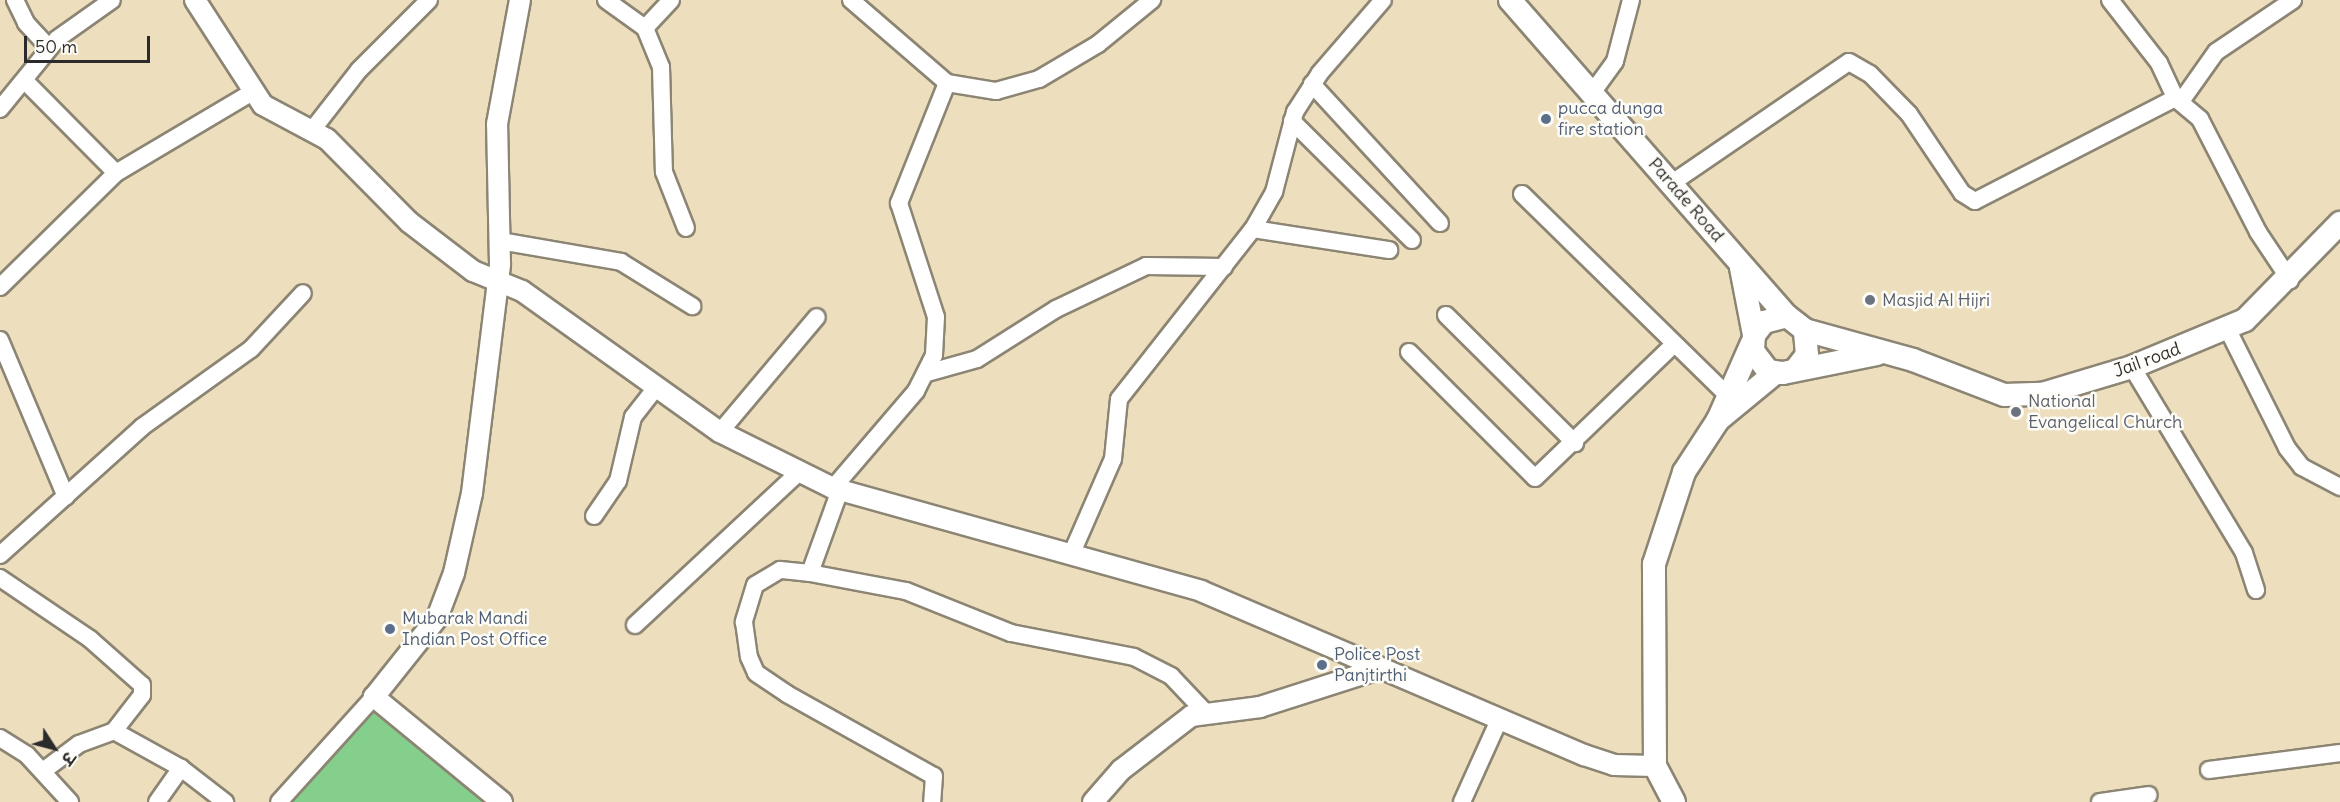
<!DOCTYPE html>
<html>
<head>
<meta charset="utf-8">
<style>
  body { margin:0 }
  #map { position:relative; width:2340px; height:802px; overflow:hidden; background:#eddfbd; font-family:Delius,"Playpen Sans Deva",sans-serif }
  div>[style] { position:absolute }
  .green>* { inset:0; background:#85cf8c }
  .roads { filter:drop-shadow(2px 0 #8c8574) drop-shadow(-2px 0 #8c8574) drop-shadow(0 2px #8c8574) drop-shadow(0 -2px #8c8574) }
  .minor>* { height:16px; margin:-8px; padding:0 8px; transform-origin:8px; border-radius:8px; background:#fff }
  .tertiary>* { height:20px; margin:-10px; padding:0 10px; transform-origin:10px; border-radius:10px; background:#fff }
  .secondary>* { height:22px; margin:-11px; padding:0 11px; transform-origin:11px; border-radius:11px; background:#fff }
  .dots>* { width:16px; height:16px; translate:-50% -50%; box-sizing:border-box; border:3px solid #fdfcf7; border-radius:50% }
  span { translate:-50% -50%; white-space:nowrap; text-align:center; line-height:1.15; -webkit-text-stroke:5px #fdfcf7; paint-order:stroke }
  .service-label { font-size:18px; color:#4e5e75 }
  .left { translate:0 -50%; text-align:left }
  .street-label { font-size:18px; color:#2b2b2b }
  .worship-label { font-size:18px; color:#5b616d }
  .north { position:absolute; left:24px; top:718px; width:60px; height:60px; -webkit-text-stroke:4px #fdfcf7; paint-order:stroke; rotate:126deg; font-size:16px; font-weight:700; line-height:24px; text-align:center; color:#2b2b2b }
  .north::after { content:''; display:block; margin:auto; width:21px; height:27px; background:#2b2b2b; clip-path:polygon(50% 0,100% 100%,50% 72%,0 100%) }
  .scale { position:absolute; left:24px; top:36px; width:126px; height:27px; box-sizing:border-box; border:3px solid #2b2b2b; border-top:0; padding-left:8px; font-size:18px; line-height:21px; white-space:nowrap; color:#2b2b2b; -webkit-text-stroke:4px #fdfcf7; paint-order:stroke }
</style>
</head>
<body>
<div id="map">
  <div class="green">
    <div style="clip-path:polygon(372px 705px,493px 802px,292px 802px)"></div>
  </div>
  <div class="roads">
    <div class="minor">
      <div style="left:15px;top:0;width:25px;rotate:64deg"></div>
      <div style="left:26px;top:23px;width:34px;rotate:47deg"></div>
      <div style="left:606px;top:0;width:48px;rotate:35.7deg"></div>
      <div style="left:645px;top:28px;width:42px;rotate:67.7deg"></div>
      <div style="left:661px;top:67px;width:105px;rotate:88.4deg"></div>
      <div style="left:664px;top:172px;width:60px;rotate:68.6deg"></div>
      <div style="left:851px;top:0;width:127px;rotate:40.8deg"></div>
      <div style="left:947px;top:83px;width:50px;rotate:9.3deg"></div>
      <div style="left:996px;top:91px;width:45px;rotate:-15.6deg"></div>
      <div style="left:1039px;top:79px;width:69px;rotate:-30.7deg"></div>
      <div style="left:1098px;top:44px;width:70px;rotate:-39.2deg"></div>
      <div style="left:2110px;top:0;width:80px;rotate:52.1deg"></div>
      <div style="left:2159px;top:63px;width:38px;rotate:65deg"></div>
      <div style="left:645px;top:28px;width:38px;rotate:-47deg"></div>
      <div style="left:26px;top:82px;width:128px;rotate:45.3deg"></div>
      <div style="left:1312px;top:84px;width:189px;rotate:47.4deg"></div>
      <div style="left:1592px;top:93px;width:39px;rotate:-54deg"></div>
      <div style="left:1615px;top:61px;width:63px;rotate:-75.3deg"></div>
      <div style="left:2182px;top:100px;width:59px;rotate:-54.7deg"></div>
      <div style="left:2216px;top:52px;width:93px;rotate:-34deg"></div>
      <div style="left:0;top:109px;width:90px;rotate:-50.8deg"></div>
      <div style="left:57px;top:39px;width:67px;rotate:-35.3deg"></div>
      <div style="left:1292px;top:121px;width:169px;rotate:44.8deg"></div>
      <div style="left:313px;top:129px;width:75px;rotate:-52.1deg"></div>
      <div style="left:359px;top:70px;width:99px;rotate:-45deg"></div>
      <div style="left:1672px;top:183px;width:214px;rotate:-34.4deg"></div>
      <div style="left:1849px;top:62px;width:24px;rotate:30deg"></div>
      <div style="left:1870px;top:74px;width:56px;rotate:45.7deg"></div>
      <div style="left:1909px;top:114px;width:95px;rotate:56.1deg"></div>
      <div style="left:1962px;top:193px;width:15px;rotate:32deg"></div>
      <div style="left:1975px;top:201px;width:225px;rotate:-27.2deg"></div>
      <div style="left:2175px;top:98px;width:33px;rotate:40deg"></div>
      <div style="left:2200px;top:119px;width:127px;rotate:62.8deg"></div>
      <div style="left:2258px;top:232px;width:58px;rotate:56.3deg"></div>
      <div style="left:1522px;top:194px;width:286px;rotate:44.4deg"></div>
      <div style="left:1253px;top:229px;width:138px;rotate:8.8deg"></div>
      <div style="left:500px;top:241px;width:123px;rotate:9.8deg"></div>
      <div style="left:621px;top:262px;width:84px;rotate:31.8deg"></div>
      <div style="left:0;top:287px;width:163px;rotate:-44.5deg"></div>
      <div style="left:116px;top:173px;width:157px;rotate:-30.7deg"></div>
      <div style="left:1446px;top:315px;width:182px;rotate:44.8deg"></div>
      <div style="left:2228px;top:330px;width:132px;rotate:63.4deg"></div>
      <div style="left:2287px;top:448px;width:24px;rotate:52deg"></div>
      <div style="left:2302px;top:467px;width:43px;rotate:27.8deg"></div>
      <div style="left:0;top:340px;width:170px;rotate:67.2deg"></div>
      <div style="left:1409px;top:352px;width:178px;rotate:45deg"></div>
      <div style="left:1535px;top:478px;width:190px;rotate:-43.9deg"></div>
      <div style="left:2132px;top:367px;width:217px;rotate:58.9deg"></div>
      <div style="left:2244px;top:553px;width:39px;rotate:72deg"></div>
      <div style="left:927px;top:373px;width:52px;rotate:-15.6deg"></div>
      <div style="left:977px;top:359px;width:93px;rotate:-32.3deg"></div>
      <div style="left:1056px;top:309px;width:100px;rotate:-25.5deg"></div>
      <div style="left:1146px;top:266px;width:78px;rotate:0.7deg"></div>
      <div style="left:720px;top:432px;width:150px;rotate:-49.9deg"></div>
      <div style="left:833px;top:488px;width:128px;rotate:-49.4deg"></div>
      <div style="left:916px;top:391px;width:40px;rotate:-63.4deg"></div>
      <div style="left:934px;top:355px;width:38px;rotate:-87deg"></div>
      <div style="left:936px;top:317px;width:120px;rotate:-108deg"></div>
      <div style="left:899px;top:203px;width:129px;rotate:-68.2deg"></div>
      <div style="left:840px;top:490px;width:88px;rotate:109.9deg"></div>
      <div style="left:810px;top:573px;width:30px;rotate:-174deg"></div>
      <div style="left:780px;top:570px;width:29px;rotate:149deg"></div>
      <div style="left:755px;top:585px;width:39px;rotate:107deg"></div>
      <div style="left:744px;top:622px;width:35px;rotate:82deg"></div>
      <div style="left:749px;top:657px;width:17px;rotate:66deg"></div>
      <div style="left:756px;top:673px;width:37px;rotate:34deg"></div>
      <div style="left:787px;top:694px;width:168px;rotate:29.2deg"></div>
      <div style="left:934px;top:776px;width:26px;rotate:94deg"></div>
      <div style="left:594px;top:516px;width:42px;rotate:-55.6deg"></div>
      <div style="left:618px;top:481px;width:66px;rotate:-76.8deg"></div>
      <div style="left:633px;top:417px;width:37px;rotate:-52deg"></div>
      <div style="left:0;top:555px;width:191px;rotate:-42deg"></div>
      <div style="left:142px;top:427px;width:134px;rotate:-35.6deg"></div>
      <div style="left:251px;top:349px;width:76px;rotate:-47.1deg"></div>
      <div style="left:1071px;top:555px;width:105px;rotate:-66.4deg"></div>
      <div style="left:1113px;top:459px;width:60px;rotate:-84.3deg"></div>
      <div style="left:1119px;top:399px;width:216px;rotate:-51.8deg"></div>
      <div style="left:1253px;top:229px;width:43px;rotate:-60.4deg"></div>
      <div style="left:1274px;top:192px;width:83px;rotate:-75.3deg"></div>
      <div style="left:1295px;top:112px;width:46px;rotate:-57.3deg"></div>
      <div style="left:1320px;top:73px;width:96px;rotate:-49.2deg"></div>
      <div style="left:810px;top:573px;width:98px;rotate:10.6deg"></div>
      <div style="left:906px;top:591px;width:113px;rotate:21.8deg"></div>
      <div style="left:1011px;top:633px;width:125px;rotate:11deg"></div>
      <div style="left:1134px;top:657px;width:42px;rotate:27.2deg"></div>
      <div style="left:1171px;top:676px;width:50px;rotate:46.6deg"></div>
      <div style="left:0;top:578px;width:109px;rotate:34.1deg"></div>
      <div style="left:90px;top:639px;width:69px;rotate:41.5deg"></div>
      <div style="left:142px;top:685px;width:10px;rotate:90deg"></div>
      <div style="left:142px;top:695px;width:46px;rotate:127.9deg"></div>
      <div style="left:635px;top:625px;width:224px;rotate:-43deg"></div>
      <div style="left:0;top:738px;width:32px;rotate:32deg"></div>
      <div style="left:27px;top:755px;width:64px;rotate:47.5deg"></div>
      <div style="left:2209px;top:770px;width:132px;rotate:-7.4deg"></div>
      <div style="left:43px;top:771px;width:45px;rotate:-36.9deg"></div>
      <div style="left:79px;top:744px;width:37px;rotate:-20deg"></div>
      <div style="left:114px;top:731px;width:77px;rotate:28.9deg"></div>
      <div style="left:181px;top:768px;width:56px;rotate:37.7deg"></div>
      <div style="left:157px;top:802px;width:42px;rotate:-54.8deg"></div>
      <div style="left:279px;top:802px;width:142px;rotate:-47.9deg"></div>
      <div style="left:1462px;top:802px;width:92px;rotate:-65.7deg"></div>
      <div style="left:2100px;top:802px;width:49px;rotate:-8.1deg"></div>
    </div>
    <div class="tertiary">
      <div style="left:195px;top:0;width:125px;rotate:57.1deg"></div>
      <div style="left:263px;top:105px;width:72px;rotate:28deg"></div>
      <div style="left:327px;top:139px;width:117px;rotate:45.3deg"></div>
      <div style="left:409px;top:222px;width:81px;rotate:37.4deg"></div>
      <div style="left:473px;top:271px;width:53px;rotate:22.2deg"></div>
      <div style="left:522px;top:291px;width:243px;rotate:35.5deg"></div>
      <div style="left:720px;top:432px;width:126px;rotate:26.4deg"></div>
      <div style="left:833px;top:488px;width:382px;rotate:15.6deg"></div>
      <div style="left:1201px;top:591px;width:417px;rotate:23.2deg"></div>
      <div style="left:1584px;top:755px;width:32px;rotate:18deg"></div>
      <div style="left:1614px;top:765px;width:41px;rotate:1.4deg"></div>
      <div style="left:502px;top:802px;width:166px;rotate:-140.6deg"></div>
      <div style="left:374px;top:697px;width:101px;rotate:-51.4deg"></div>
      <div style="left:437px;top:618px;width:48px;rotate:-69.3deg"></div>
      <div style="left:454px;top:573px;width:82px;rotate:-77.3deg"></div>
      <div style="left:472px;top:493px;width:231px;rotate:-83deg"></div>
      <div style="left:500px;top:264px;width:140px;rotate:-91.2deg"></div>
      <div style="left:497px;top:124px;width:126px;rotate:-79.5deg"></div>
      <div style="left:1093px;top:802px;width:43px;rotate:-48.8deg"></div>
      <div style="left:1121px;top:770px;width:88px;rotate:-37.6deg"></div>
      <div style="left:1191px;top:716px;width:70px;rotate:-7.4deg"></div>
      <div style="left:1260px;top:707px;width:121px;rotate:-17.8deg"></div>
    </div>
    <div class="secondary">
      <div style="left:1510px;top:0;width:420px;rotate:48.8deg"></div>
      <div style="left:1741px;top:268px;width:68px;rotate:79deg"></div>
      <div style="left:1805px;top:330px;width:112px;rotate:15.5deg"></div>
      <div style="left:1913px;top:360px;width:97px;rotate:21deg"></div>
      <div style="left:2004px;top:395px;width:38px;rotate:-2deg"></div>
      <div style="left:2042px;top:394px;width:94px;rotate:-16.7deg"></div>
      <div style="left:2132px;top:367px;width:122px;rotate:-22.6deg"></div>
      <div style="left:2245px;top:320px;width:136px;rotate:-45.6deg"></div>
      <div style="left:1796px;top:369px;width:18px;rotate:-52deg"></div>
      <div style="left:1807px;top:355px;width:25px;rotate:-95deg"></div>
      <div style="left:1805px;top:330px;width:23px;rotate:-142deg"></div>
      <div style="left:1787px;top:316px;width:24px;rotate:165deg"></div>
      <div style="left:1764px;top:322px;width:16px;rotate:128deg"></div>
      <div style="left:1754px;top:335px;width:16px;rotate:94deg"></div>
      <div style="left:1753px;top:351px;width:25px;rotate:53deg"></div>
      <div style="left:1768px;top:371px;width:15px;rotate:8deg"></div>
      <div style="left:1783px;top:373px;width:96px;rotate:-11.4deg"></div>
      <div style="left:1718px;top:420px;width:74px;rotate:-39.5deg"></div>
      <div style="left:1674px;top:802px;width:41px;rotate:-117.8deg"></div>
      <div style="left:1655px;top:766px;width:202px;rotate:-90.3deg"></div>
      <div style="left:1654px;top:564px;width:97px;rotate:-71.9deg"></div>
      <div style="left:1684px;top:472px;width:62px;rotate:-56.8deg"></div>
      <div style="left:1718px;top:420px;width:84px;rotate:-66.2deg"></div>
    </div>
  </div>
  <div class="dots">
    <div style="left:1546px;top:119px;background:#5c6f8a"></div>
    <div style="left:1870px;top:300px;background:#6b7280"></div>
    <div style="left:2016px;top:412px;background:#6b7280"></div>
    <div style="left:390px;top:629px;background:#5c6f8a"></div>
    <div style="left:1322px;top:665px;background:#5c6f8a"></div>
  </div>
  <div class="service-label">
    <span class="left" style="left:1558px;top:119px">pucca dunga<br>fire station</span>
    <span class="left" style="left:402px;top:629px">Mubarak Mandi<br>Indian Post Office</span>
    <span class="left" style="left:1334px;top:665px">Police Post<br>Panjtirthi</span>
  </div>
  <div class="street-label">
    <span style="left:1686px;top:200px;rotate:49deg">Parade Road</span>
    <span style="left:2147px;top:360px;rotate:-20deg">Jail road</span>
  </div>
  <div class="worship-label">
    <span class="left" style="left:1882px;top:300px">Masjid Al Hijri</span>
    <span class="left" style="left:2028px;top:412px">National<br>Evangelical Church</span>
  </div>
  <div class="north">उ</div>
  <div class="scale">50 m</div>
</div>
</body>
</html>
